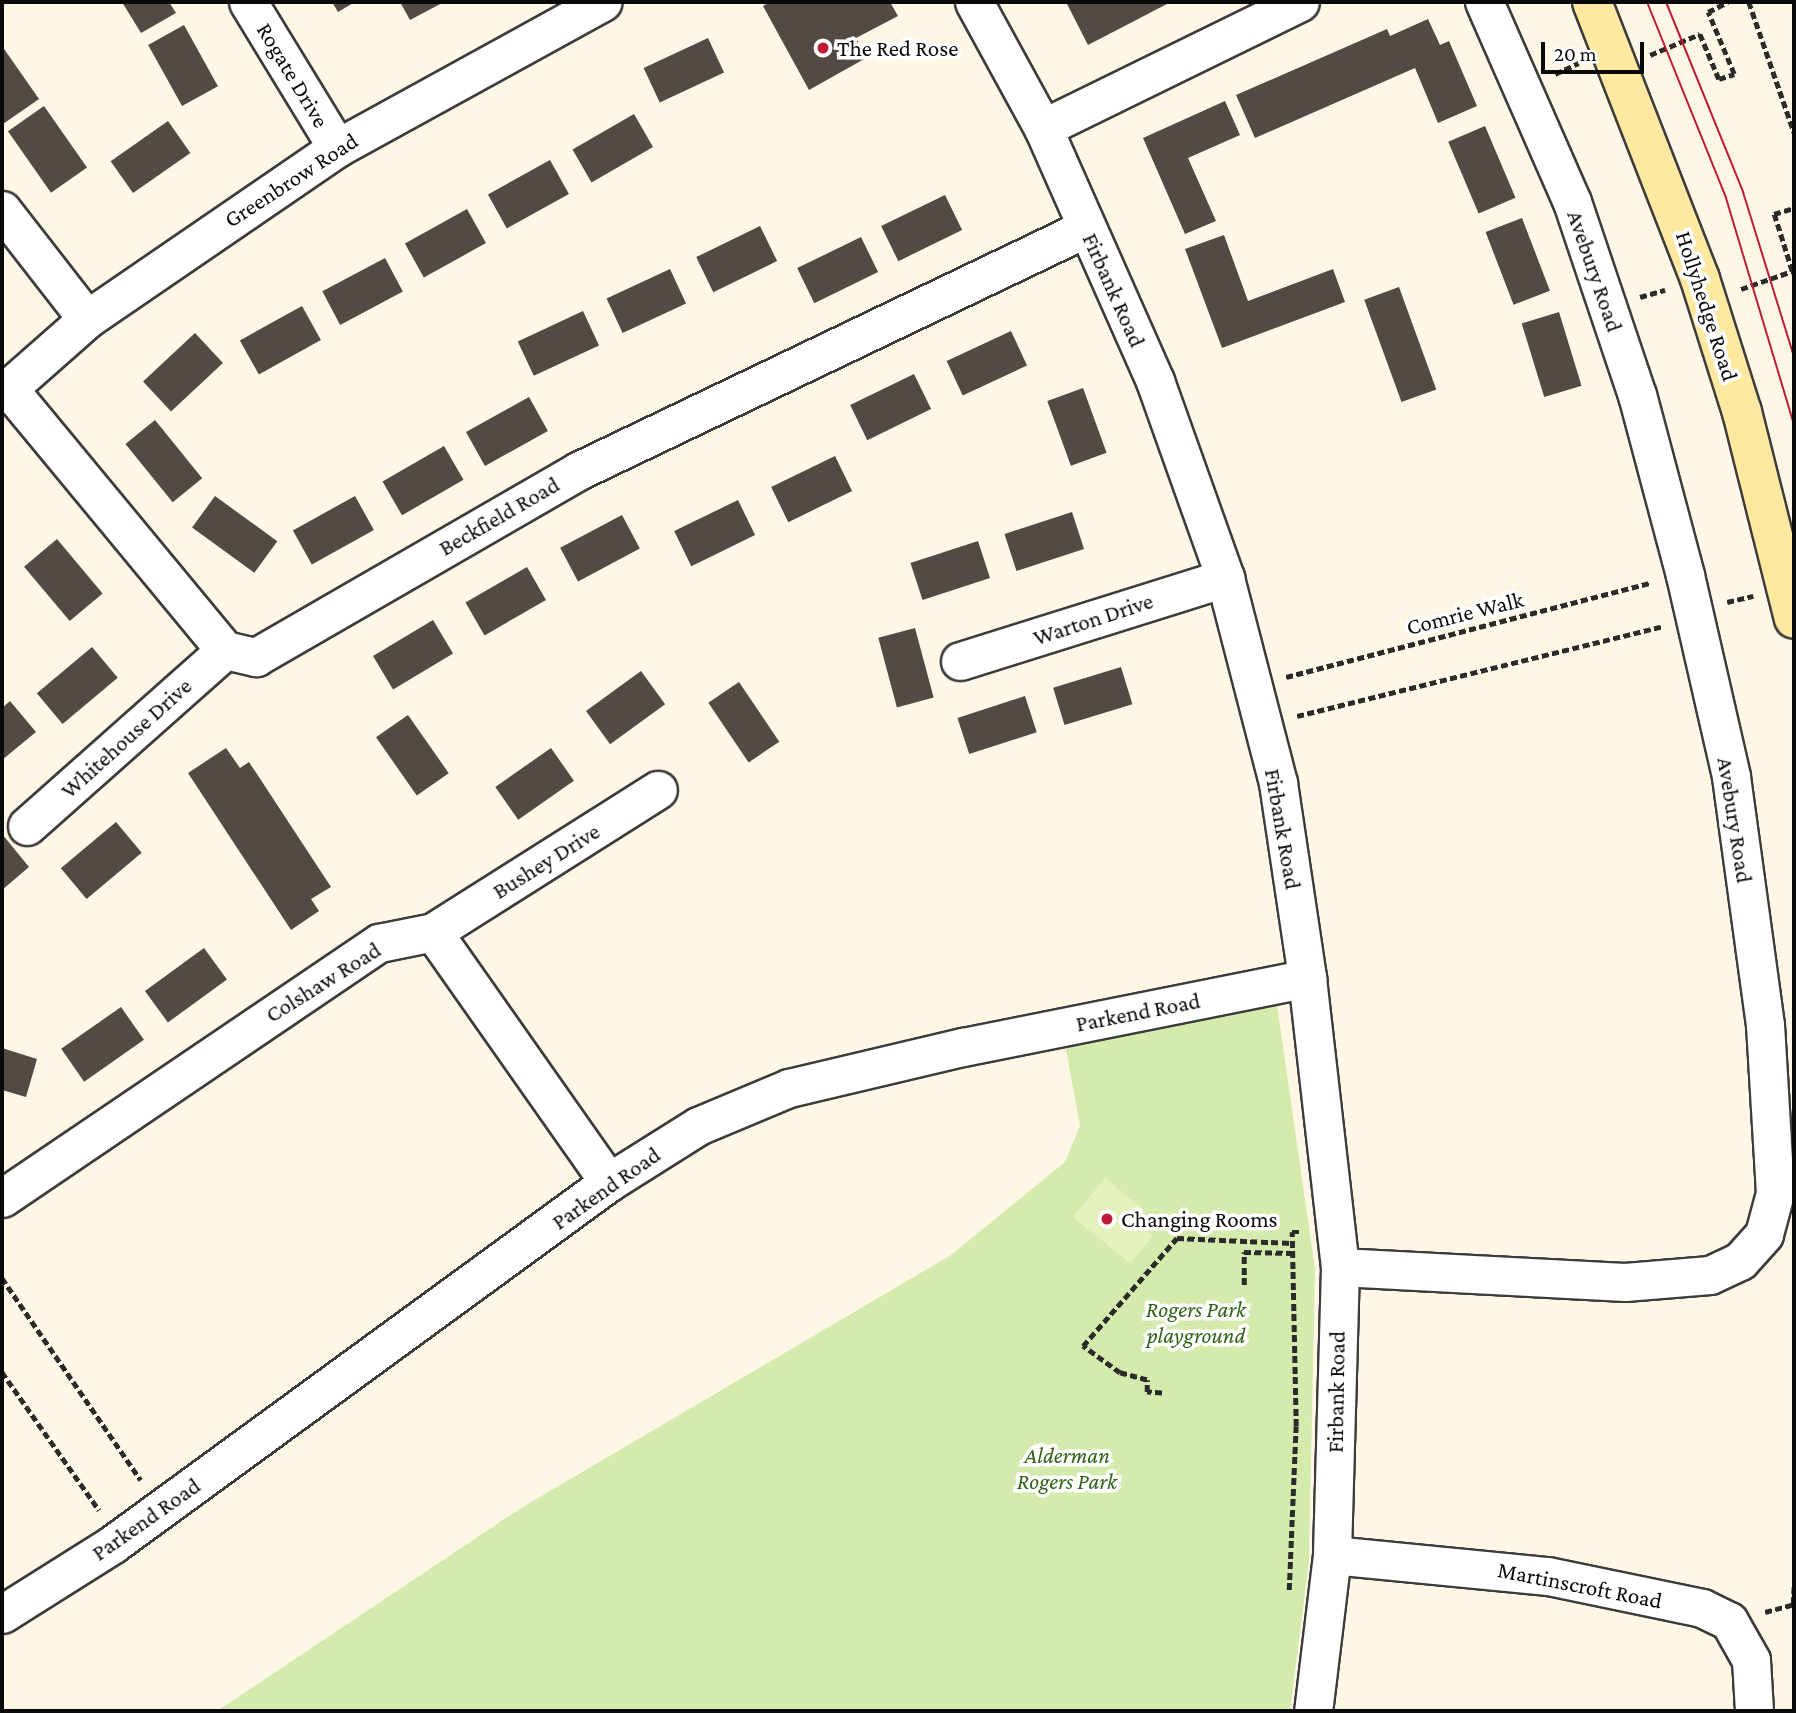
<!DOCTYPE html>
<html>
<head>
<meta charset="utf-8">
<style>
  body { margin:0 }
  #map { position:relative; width:1796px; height:1713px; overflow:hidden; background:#fff7e6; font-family:"Crimson Pro",serif }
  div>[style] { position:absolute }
  .green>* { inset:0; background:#d5ebae }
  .pitch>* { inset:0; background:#e6f1c0 }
  .building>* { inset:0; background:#534945; transform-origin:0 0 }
  .path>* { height:4.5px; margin-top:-2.25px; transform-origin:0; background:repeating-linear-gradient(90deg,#2b2b2b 0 7px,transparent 0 10.5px) }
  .roads { filter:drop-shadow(2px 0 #3c3c3c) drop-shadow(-2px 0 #3c3c3c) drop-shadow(0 2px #3c3c3c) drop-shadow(0 -2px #3c3c3c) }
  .street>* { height:37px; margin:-18.5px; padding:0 18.5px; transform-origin:18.5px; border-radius:18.5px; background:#fff }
  .secondary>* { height:38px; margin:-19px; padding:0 19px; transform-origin:19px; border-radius:19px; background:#ffe9a1 }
  .tram>* { height:2px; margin:-1px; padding:0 1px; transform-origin:1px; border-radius:1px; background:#c01a36 }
  .dots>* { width:19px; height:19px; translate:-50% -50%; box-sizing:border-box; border:4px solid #fff; border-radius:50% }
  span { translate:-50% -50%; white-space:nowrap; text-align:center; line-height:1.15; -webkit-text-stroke:7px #fff; paint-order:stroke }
  .poi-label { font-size:23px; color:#090909 }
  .left { translate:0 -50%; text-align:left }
  .street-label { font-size:23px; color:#090909 }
  .park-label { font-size:23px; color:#306317; font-style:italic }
  .frame { position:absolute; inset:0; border:4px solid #090909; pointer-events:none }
  .scale { position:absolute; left:1541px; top:42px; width:103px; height:32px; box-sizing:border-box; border:4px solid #090909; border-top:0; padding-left:9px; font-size:21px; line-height:24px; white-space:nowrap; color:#090909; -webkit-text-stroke:5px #fff; paint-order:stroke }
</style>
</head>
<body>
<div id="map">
  <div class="green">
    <div style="clip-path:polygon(1277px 1005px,1315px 1269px,1309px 1562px,1290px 1711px,217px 1711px,521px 1508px,951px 1255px,1065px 1162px,1080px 1126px,1065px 1044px)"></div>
  </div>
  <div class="pitch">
    <div style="clip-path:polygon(1105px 1178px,1145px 1211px,1136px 1222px,1153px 1236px,1130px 1263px,1073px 1217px)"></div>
  </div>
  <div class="building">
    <div style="clip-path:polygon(122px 2px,169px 2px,176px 13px,141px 33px)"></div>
    <div style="clip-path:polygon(332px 2px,355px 2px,338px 12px)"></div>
    <div style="clip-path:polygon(400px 2px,444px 2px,410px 20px)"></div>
    <div style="clip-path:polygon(770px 2px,890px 2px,898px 16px,856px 38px,866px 58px,809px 90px,763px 6px)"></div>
    <div style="clip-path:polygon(1066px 2px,1166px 2px,1167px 4px,1088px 45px)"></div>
    <div style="clip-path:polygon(1428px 19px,1440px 45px,1449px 41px,1477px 106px,1438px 123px,1415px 68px,1255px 138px,1236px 95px,1387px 29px,1390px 36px)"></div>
    <div style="left:184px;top:25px;width:70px;height:41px;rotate:61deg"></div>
    <div style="left:708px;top:38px;width:38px;height:71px;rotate:65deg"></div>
    <div style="clip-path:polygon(2px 46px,39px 99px,3px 124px,2px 123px)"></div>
    <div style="clip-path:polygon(1225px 101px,1240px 135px,1188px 158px,1216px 221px,1185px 234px,1143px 138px)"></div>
    <div style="left:44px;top:106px;width:75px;height:44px;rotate:55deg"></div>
    <div style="left:634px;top:114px;width:38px;height:71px;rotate:60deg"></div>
    <div style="left:168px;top:121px;width:39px;height:70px;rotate:55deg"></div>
    <div style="left:1485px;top:126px;width:78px;height:40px;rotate:67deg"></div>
    <div style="left:550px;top:160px;width:39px;height:71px;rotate:61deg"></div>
    <div style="left:945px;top:195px;width:39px;height:71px;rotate:64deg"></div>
    <div style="left:467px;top:209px;width:39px;height:71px;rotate:61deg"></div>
    <div style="left:1522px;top:218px;width:78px;height:39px;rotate:69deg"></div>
    <div style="left:760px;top:226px;width:39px;height:71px;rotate:64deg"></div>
    <div style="clip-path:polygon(1224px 235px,1248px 301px,1333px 269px,1345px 302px,1222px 348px,1185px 249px)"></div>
    <div style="left:861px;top:237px;width:39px;height:71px;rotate:64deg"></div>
    <div style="left:385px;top:258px;width:38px;height:71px;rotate:62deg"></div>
    <div style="left:670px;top:269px;width:38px;height:70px;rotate:65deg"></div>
    <div style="left:1399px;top:287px;width:109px;height:37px;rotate:70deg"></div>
    <div style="left:302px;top:306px;width:39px;height:71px;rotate:61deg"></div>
    <div style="left:583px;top:311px;width:38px;height:72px;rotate:65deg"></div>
    <div style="left:1559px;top:312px;width:77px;height:39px;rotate:73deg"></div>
    <div style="left:1011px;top:331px;width:38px;height:71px;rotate:65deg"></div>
    <div style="left:195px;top:333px;width:41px;height:71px;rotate:47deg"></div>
    <div style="left:914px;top:374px;width:39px;height:71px;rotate:64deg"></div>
    <div style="left:1083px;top:388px;width:69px;height:38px;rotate:70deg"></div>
    <div style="left:529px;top:397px;width:39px;height:72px;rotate:61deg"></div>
    <div style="left:155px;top:420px;width:75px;height:38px;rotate:51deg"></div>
    <div style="left:444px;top:446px;width:39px;height:71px;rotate:60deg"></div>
    <div style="left:835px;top:456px;width:39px;height:71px;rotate:64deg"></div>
    <div style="left:215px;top:496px;width:77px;height:39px;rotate:36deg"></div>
    <div style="left:355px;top:496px;width:39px;height:71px;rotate:61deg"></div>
    <div style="left:738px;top:500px;width:39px;height:71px;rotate:64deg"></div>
    <div style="left:1072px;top:512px;width:39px;height:71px;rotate:72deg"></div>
    <div style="left:622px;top:515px;width:38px;height:70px;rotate:62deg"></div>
    <div style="left:57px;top:539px;width:71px;height:43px;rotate:50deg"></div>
    <div style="left:978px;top:541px;width:39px;height:71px;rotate:72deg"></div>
    <div style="left:527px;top:567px;width:38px;height:71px;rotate:60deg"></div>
    <div style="left:433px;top:620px;width:39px;height:70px;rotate:59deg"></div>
    <div style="left:915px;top:628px;width:72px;height:38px;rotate:75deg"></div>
    <div style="left:92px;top:647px;width:40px;height:72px;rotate:50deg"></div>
    <div style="left:1121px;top:667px;width:39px;height:71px;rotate:73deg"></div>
    <div style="left:641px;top:671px;width:41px;height:68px;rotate:54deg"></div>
    <div style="left:739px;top:682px;width:72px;height:37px;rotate:56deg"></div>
    <div style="left:1025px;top:696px;width:38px;height:71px;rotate:72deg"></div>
    <div style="clip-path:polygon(10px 701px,36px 732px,2px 760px,2px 708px)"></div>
    <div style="left:408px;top:715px;width:71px;height:39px;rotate:55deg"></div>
    <div style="clip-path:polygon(226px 748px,240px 768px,249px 762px,331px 887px,311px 899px,319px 911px,291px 930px,188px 773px)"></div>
    <div style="left:551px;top:748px;width:40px;height:68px;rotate:55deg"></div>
    <div style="left:116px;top:822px;width:40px;height:72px;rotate:50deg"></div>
    <div style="clip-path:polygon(2px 834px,29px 867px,2px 890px)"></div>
    <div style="left:204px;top:948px;width:39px;height:73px;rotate:54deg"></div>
    <div style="left:121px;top:1007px;width:40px;height:73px;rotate:55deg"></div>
    <div style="clip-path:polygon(2px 1048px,37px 1059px,26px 1097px,2px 1090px)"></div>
  </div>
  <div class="path">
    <div style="left:1749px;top:2px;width:138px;rotate:70.9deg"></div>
    <div style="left:1650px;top:55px;width:54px;rotate:-22.8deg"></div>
    <div style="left:1700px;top:34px;width:49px;rotate:67.1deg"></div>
    <div style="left:1719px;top:79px;width:16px;rotate:-18deg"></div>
    <div style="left:1734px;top:74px;width:67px;rotate:-112.8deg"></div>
    <div style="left:1708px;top:12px;width:22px;rotate:-27deg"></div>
    <div style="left:1555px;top:74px;width:26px;rotate:-25deg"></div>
    <div style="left:1741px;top:289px;width:54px;rotate:-19.4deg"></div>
    <div style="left:1792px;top:271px;width:60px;rotate:-107.5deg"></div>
    <div style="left:1774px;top:214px;width:21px;rotate:-17deg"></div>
    <div style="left:1640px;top:297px;width:26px;rotate:-16deg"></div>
    <div style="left:1727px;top:602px;width:27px;rotate:-13deg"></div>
    <div style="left:1286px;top:677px;width:376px;rotate:-14.5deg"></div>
    <div style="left:1297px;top:716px;width:377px;rotate:-13.8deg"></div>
    <div style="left:2px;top:1278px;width:245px;rotate:55.5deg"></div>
    <div style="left:1244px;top:1285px;width:33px;rotate:-90deg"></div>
    <div style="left:1244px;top:1252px;width:48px;rotate:1.2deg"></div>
    <div style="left:2px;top:1372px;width:169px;rotate:54.9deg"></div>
    <div style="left:1162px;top:1393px;width:15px;rotate:-176deg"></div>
    <div style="left:1147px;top:1392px;width:12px;rotate:-90deg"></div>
    <div style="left:1147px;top:1380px;width:28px;rotate:-165deg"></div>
    <div style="left:1120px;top:1373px;width:46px;rotate:-143.9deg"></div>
    <div style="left:1083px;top:1346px;width:143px;rotate:-49deg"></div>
    <div style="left:1177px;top:1238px;width:115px;rotate:2.5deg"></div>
    <div style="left:1289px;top:1590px;width:164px;rotate:-87.6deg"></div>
    <div style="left:1296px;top:1426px;width:194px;rotate:-91.2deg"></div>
    <div style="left:1292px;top:1232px;width:11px"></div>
    <div style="left:1793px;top:1604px;width:19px;rotate:-87deg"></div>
    <div style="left:1765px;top:1612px;width:30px;rotate:-15deg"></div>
  </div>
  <div class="roads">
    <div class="street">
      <div style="left:248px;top:2px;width:171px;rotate:58.6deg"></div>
      <div style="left:974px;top:2px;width:144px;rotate:61.3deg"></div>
      <div style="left:1043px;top:128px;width:277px;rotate:66.1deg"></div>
      <div style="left:1155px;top:381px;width:209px;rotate:70.4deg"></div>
      <div style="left:1225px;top:578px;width:212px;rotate:75.5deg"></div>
      <div style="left:1278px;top:783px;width:197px;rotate:81.5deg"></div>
      <div style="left:1307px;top:978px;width:291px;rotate:83.5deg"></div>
      <div style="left:1340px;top:1267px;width:288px;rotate:91.6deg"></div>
      <div style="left:1332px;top:1555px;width:157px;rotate:96.9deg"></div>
      <div style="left:1043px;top:128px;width:286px;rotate:-26.1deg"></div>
      <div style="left:2px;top:210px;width:138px;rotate:52.1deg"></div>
      <div style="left:8px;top:388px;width:340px;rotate:50.4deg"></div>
      <div style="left:225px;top:650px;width:32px;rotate:13deg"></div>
      <div style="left:256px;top:657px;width:372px;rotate:-30deg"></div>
      <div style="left:578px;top:471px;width:563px;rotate:-25.56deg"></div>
      <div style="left:2px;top:394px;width:113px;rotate:-41.4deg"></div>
      <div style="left:87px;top:319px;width:303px;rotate:-34.4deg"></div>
      <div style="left:337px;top:148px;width:303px;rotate:-28.8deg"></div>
      <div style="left:960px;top:661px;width:278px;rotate:-17.4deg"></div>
      <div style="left:27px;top:826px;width:265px;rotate:-41.6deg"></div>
      <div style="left:433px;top:932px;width:266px;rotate:-32.3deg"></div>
      <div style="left:2px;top:1198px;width:455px;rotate:-34.1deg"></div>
      <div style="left:379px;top:943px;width:55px;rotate:-11.5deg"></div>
      <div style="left:433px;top:932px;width:306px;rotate:54.9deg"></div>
      <div style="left:1340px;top:1267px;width:285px;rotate:3deg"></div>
      <div style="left:1625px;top:1282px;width:85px;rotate:-4.7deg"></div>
      <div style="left:1710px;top:1275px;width:33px;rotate:-25deg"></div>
      <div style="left:1740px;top:1261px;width:36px;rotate:-48deg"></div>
      <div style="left:1764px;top:1234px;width:42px;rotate:-75deg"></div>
      <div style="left:1775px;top:1193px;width:168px;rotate:-93.4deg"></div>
      <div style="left:1765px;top:1025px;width:251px;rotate:-97.8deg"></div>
      <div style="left:1731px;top:776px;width:206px;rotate:-102.9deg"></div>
      <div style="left:1685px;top:575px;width:186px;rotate:-104.9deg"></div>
      <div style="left:1637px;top:395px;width:204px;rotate:-108.6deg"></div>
      <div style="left:1572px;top:202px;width:219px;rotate:-113.7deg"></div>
      <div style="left:1332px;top:1555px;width:217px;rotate:5.6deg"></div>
      <div style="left:1548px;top:1576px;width:157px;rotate:11.7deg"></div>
      <div style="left:1702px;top:1608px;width:30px;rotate:26deg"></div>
      <div style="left:1729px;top:1621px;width:45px;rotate:60.6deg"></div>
      <div style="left:1751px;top:1660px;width:51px;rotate:86.6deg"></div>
      <div style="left:2px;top:1614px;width:131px;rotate:-32.2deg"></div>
      <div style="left:113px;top:1544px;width:614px;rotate:-36.12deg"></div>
      <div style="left:609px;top:1182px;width:105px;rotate:-32.2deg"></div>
      <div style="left:698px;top:1126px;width:99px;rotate:-22.7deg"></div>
      <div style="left:789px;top:1088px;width:179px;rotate:-13.3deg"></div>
      <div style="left:963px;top:1047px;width:351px;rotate:-11.3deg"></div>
    </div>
    <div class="secondary">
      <div style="left:1592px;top:2px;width:297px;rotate:68.7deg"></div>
      <div style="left:1700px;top:279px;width:139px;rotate:72.5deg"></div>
      <div style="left:1742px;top:412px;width:213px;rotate:75.9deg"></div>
    </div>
  </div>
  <div class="tram">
    <div style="left:1647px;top:2px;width:211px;rotate:68deg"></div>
    <div style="left:1726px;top:198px;width:237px;rotate:73.3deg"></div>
    <div style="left:1666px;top:2px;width:205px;rotate:67.9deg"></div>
    <div style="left:1743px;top:192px;width:173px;rotate:72.8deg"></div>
  </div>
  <div class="dots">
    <div style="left:823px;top:48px;background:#c01a36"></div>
    <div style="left:1107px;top:1219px;background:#c01a36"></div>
  </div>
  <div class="poi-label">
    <span class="left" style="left:837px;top:48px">The Red Rose</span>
    <span class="left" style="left:1121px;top:1219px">Changing Rooms</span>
  </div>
  <div class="street-label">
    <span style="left:293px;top:75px;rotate:59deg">Rogate Drive</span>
    <span style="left:291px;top:180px;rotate:-33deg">Greenbrow Road</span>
    <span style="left:1595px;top:271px;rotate:71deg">Avebury Road</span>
    <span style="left:1114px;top:290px;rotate:66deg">Firbank Road</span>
    <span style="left:1707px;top:306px;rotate:72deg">Hollyhedge Road</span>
    <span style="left:499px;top:516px;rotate:-30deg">Beckfield Road</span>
    <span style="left:1465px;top:613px;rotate:-14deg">Comrie Walk</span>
    <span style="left:1093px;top:619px;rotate:-18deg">Warton Drive</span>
    <span style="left:126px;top:738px;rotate:-42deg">Whitehouse Drive</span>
    <span style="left:1735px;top:820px;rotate:81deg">Avebury Road</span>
    <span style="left:1283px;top:829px;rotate:80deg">Firbank Road</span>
    <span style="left:546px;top:861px;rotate:-32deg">Bushey Drive</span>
    <span style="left:323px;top:982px;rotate:-32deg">Colshaw Road</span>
    <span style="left:1138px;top:1012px;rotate:-11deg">Parkend Road</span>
    <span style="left:606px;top:1188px;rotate:-35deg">Parkend Road</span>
    <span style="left:1336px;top:1392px;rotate:-89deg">Firbank Road</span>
    <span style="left:146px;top:1519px;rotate:-35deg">Parkend Road</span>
    <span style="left:1580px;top:1585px;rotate:11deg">Martinscroft Road</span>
  </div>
  <div class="park-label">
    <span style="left:1196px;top:1322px">Rogers Park<br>playground</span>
    <span style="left:1067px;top:1468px">Alderman<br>Rogers Park</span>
  </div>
  <div class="frame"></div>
  <div class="scale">20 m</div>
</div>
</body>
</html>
